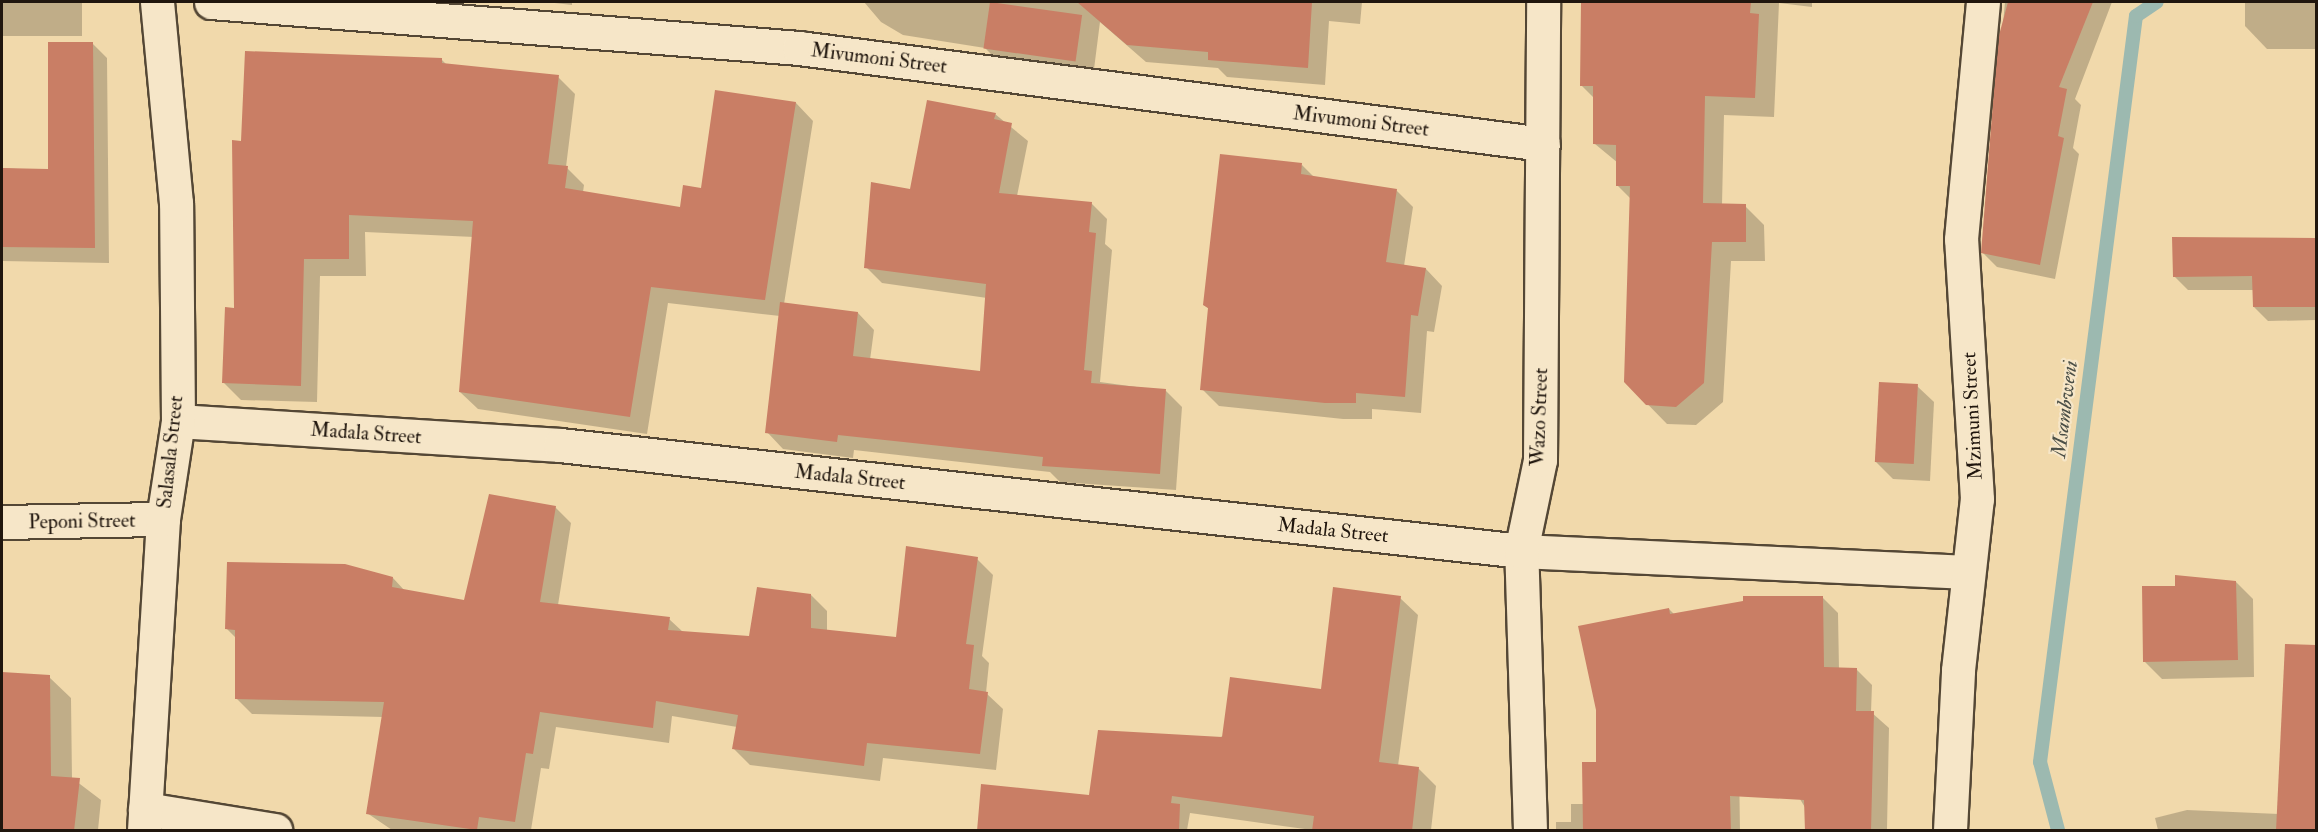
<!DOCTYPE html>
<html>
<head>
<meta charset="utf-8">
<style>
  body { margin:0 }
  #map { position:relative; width:2318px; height:832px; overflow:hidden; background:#f1d9ab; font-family:"IM FELL Double Pica",serif }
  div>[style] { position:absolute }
  .shadow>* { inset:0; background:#0003; transform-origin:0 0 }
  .stream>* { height:14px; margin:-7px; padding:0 7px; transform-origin:7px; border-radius:7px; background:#9cb9b0 }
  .building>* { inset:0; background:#c97e65; transform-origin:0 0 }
  .roads { filter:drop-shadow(2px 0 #544735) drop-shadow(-2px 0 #544735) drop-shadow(0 2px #544735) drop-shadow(0 -2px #544735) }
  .minor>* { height:33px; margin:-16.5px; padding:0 16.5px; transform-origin:16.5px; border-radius:16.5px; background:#f6e6c8 }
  span { translate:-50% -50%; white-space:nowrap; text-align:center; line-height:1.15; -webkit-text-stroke:4.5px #f6e6c8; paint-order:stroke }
  .street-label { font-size:20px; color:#20160e }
  .water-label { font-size:21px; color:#4b4f47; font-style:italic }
  .frame { position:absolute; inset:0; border:3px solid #20160e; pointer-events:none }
</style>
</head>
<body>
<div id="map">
  <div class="shadow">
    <div style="left:2px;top:2px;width:80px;height:34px"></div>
    <div style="clip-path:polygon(546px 2px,572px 2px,572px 5px)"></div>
    <div style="clip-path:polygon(864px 2px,1362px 2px,1360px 24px,1329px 21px,1325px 85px,1227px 77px,1218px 68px,1146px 62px,1100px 22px,1093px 77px,1003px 66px,985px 48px,903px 35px,881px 22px)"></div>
    <div style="clip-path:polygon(1583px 2px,1812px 2px,1812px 7px,1779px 3px,1774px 117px,1724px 115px,1722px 205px,1745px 206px,1764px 225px,1765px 261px,1731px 261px,1723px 402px,1696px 425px,1667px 424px,1625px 381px,1631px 199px,1617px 185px,1618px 163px,1595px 144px,1595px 99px,1581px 85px)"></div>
    <div style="clip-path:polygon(2005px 2px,2112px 2px,2075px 99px,2081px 105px,2073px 148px,2079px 154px,2055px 279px,1997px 267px,1982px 252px)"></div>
    <div style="clip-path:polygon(2245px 2px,2316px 2px,2316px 49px,2267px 49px,2245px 26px)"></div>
    <div style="clip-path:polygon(92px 43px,107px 58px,109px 263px,2px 261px,2px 168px,50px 171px)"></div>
    <div style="clip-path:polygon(441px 59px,447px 65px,558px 77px,575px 94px,566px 167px,584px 185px,583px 192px,682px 209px,702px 190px,717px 92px,796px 103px,813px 121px,784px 304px,858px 313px,874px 330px,870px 360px,982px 373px,987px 298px,882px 283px,866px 267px,911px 190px,995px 114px,1028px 141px,1017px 196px,1091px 203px,1107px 219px,1105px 244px,1112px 250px,1100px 382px,1166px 391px,1182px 407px,1176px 490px,1060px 482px,1050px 472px,854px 450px,853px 458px,783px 449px,767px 432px,780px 316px,668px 303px,647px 434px,478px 409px,460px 392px,474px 237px,365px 232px,366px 276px,320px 276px,317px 402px,241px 400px,224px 383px,235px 309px,243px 142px)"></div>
    <div style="clip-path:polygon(1302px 165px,1315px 178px,1396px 190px,1413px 207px,1404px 266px,1426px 269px,1442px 286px,1434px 332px,1427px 331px,1421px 413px,1372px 409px,1372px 419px,1343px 419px,1219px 406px,1202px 389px,1209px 309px,1204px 305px)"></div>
    <div style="clip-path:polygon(2174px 238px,2316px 239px,2316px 320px,2268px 321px,2254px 307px,2254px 290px,2188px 290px,2174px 276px)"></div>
    <div style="clip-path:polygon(1917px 386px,1934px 402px,1930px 481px,1893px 479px,1876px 462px)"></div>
    <div style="clip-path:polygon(555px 507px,571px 523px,558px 605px,669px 619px,683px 632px,751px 637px,811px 595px,827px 611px,827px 631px,897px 639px,977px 559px,993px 575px,982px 656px,989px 663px,986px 693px,1003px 709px,996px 770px,883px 758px,880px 781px,750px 765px,734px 749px,737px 727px,672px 716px,669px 743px,556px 727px,549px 769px,541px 768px,531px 830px,392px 830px,367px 813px,383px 717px,252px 714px,236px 698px,237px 639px,227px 629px,393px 578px,405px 591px,466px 602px)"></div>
    <div style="clip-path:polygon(2176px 576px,2236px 582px,2253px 599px,2254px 677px,2162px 679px,2145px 662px,2177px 587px)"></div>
    <div style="clip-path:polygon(1822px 597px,1838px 613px,1839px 669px,1856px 669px,1872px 685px,1871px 712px,1889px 728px,1887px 830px,1806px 830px,1806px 809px,1738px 697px,1740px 830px,1556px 830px,1556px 822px,1571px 822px,1571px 804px,1584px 804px,1669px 609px,1674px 614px)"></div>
    <div style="clip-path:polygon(1400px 598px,1418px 615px,1398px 766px,1418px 768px,1436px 786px,1431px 830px,1312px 830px,1190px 813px,1187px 830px,979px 830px,1090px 796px,1322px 691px)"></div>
    <div style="clip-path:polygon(2px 675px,49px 677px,71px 698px,72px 778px,101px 800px,98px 830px,2px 830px)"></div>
    <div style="clip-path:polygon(2284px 706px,2316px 709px,2316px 830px,2158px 830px,2155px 818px,2187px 810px,2279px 814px)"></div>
  </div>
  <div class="stream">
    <div style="left:2058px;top:830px;width:70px;rotate:-104.8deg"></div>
    <div style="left:2040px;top:762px;width:752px;rotate:-82.67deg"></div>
    <div style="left:2136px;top:16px;width:25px;rotate:-34deg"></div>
  </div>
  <div class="building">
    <div style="left:990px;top:2px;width:93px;height:47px;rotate:8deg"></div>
    <div style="clip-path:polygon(1077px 2px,1312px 2px,1308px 68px,1208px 60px,1208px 52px,1127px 45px)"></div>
    <div style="clip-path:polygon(1581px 2px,1751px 2px,1750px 13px,1759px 14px,1755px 98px,1705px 96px,1703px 203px,1746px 204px,1746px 242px,1712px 242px,1704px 383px,1676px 407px,1646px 405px,1624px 382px,1630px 186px,1616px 186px,1616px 145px,1593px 144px,1593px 86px,1580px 86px)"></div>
    <div style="clip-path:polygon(2008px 2px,2093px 2px,2059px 87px,2067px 89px,2058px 136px,2064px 138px,2040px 265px,1981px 253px,1998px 39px)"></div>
    <div style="clip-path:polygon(48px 42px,93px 42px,95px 248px,2px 247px,2px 168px,48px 169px)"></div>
    <div style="clip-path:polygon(245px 51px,442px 58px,442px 63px,559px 75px,548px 164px,568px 166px,565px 188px,680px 207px,683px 185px,701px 188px,715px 90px,796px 102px,765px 300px,651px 287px,630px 417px,459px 392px,473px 221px,349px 215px,349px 259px,304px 259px,301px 386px,222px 383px,225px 307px,234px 308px,232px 140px,241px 141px)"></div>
    <div style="clip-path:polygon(927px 100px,996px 113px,994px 119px,1012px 123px,999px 193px,1092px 202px,1089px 232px,1096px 233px,1084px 370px,1092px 371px,1091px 383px,1166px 389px,1160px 474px,1042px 466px,1043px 457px,838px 435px,837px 442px,765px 433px,780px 302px,858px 312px,853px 356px,980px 371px,986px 284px,864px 268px,871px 182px,910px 189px)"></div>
    <div style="clip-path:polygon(1220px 154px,1302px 163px,1301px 174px,1397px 189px,1386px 262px,1426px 268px,1418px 316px,1411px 315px,1405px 397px,1356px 393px,1356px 403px,1325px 403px,1200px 390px,1208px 308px,1203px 305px)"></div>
    <div style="clip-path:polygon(2172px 237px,2316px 238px,2316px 307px,2253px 307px,2252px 276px,2173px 277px)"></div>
    <div style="left:1879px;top:382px;width:39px;height:80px;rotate:3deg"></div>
    <div style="clip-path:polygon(489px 494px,556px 506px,540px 602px,670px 617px,668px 630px,749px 636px,757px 587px,811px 594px,811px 628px,896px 637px,906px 546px,978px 557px,966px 644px,974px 645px,969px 689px,988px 692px,980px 754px,867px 743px,864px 766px,732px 749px,738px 715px,656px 701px,653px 728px,540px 712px,533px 754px,526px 753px,515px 822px,479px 817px,477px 830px,366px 814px,384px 702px,235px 699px,235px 630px,225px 629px,227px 562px,345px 564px,393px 577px,392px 587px,464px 600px)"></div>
    <div style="clip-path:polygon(2175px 575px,2236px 581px,2238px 660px,2143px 662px,2142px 586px,2175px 586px)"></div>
    <div style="clip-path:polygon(1333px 587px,1401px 596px,1379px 762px,1419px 767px,1412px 831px,1312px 831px,1314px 816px,1172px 796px,1171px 803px,1180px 804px,1179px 831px,977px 831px,981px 784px,1089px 795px,1098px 730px,1222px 737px,1230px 677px,1321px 689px)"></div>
    <div style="clip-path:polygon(1743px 596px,1823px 596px,1824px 667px,1857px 668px,1856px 711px,1874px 711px,1871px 831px,1805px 831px,1804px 800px,1730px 796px,1731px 831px,1583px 831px,1582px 762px,1596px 762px,1596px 710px,1578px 626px,1669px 608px,1670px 614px,1743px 601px)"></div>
    <div style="clip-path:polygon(2285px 644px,2316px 645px,2316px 831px,2276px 831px)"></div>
    <div style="clip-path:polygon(2px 672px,50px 675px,51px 776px,80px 778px,74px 831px,2px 831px)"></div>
  </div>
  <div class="roads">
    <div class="minor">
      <div style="left:211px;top:2px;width:590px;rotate:4.47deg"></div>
      <div style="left:799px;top:48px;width:750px;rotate:7.35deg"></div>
      <div style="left:178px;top:421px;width:383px;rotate:3.6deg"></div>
      <div style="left:560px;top:445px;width:967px;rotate:6.29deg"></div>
      <div style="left:1521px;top:551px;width:447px;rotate:2.7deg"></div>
      <div style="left:2px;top:522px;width:161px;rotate:-1.1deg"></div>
      <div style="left:145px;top:809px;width:132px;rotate:9.2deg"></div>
      <div style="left:144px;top:830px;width:312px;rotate:-86.5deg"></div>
      <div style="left:163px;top:519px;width:99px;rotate:-81.3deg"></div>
      <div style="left:178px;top:421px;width:218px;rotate:-90.5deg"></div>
      <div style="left:176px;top:203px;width:202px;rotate:-95.4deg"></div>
      <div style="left:1530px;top:830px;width:279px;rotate:-91.8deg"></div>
      <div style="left:1521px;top:551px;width:93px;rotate:-78.2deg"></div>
      <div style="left:1540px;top:460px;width:458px;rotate:-89.6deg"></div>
      <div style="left:1950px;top:830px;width:160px;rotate:-87.1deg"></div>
      <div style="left:1958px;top:670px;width:172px;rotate:-83.7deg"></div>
      <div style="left:1977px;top:499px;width:260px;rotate:-93.5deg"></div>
      <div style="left:1961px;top:239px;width:238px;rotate:-84.7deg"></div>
    </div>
  </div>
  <div class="street-label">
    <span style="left:879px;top:58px;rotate:7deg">Mivumoni Street</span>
    <span style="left:1361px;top:121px;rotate:7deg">Mivumoni Street</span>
    <span style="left:1972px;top:416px;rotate:-93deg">Mzimuni Street</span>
    <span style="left:1539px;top:417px;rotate:-88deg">Wazo Street</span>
    <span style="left:366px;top:433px;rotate:4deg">Madala Street</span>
    <span style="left:170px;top:452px;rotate:-84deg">Salasala Street</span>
    <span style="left:850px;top:477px;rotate:6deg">Madala Street</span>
    <span style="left:82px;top:521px;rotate:-1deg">Peponi Street</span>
    <span style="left:1333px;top:530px;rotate:6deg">Madala Street</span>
  </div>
  <div class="water-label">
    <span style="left:2065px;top:409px;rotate:-83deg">Msambweni</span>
  </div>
  <div class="frame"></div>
</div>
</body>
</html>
